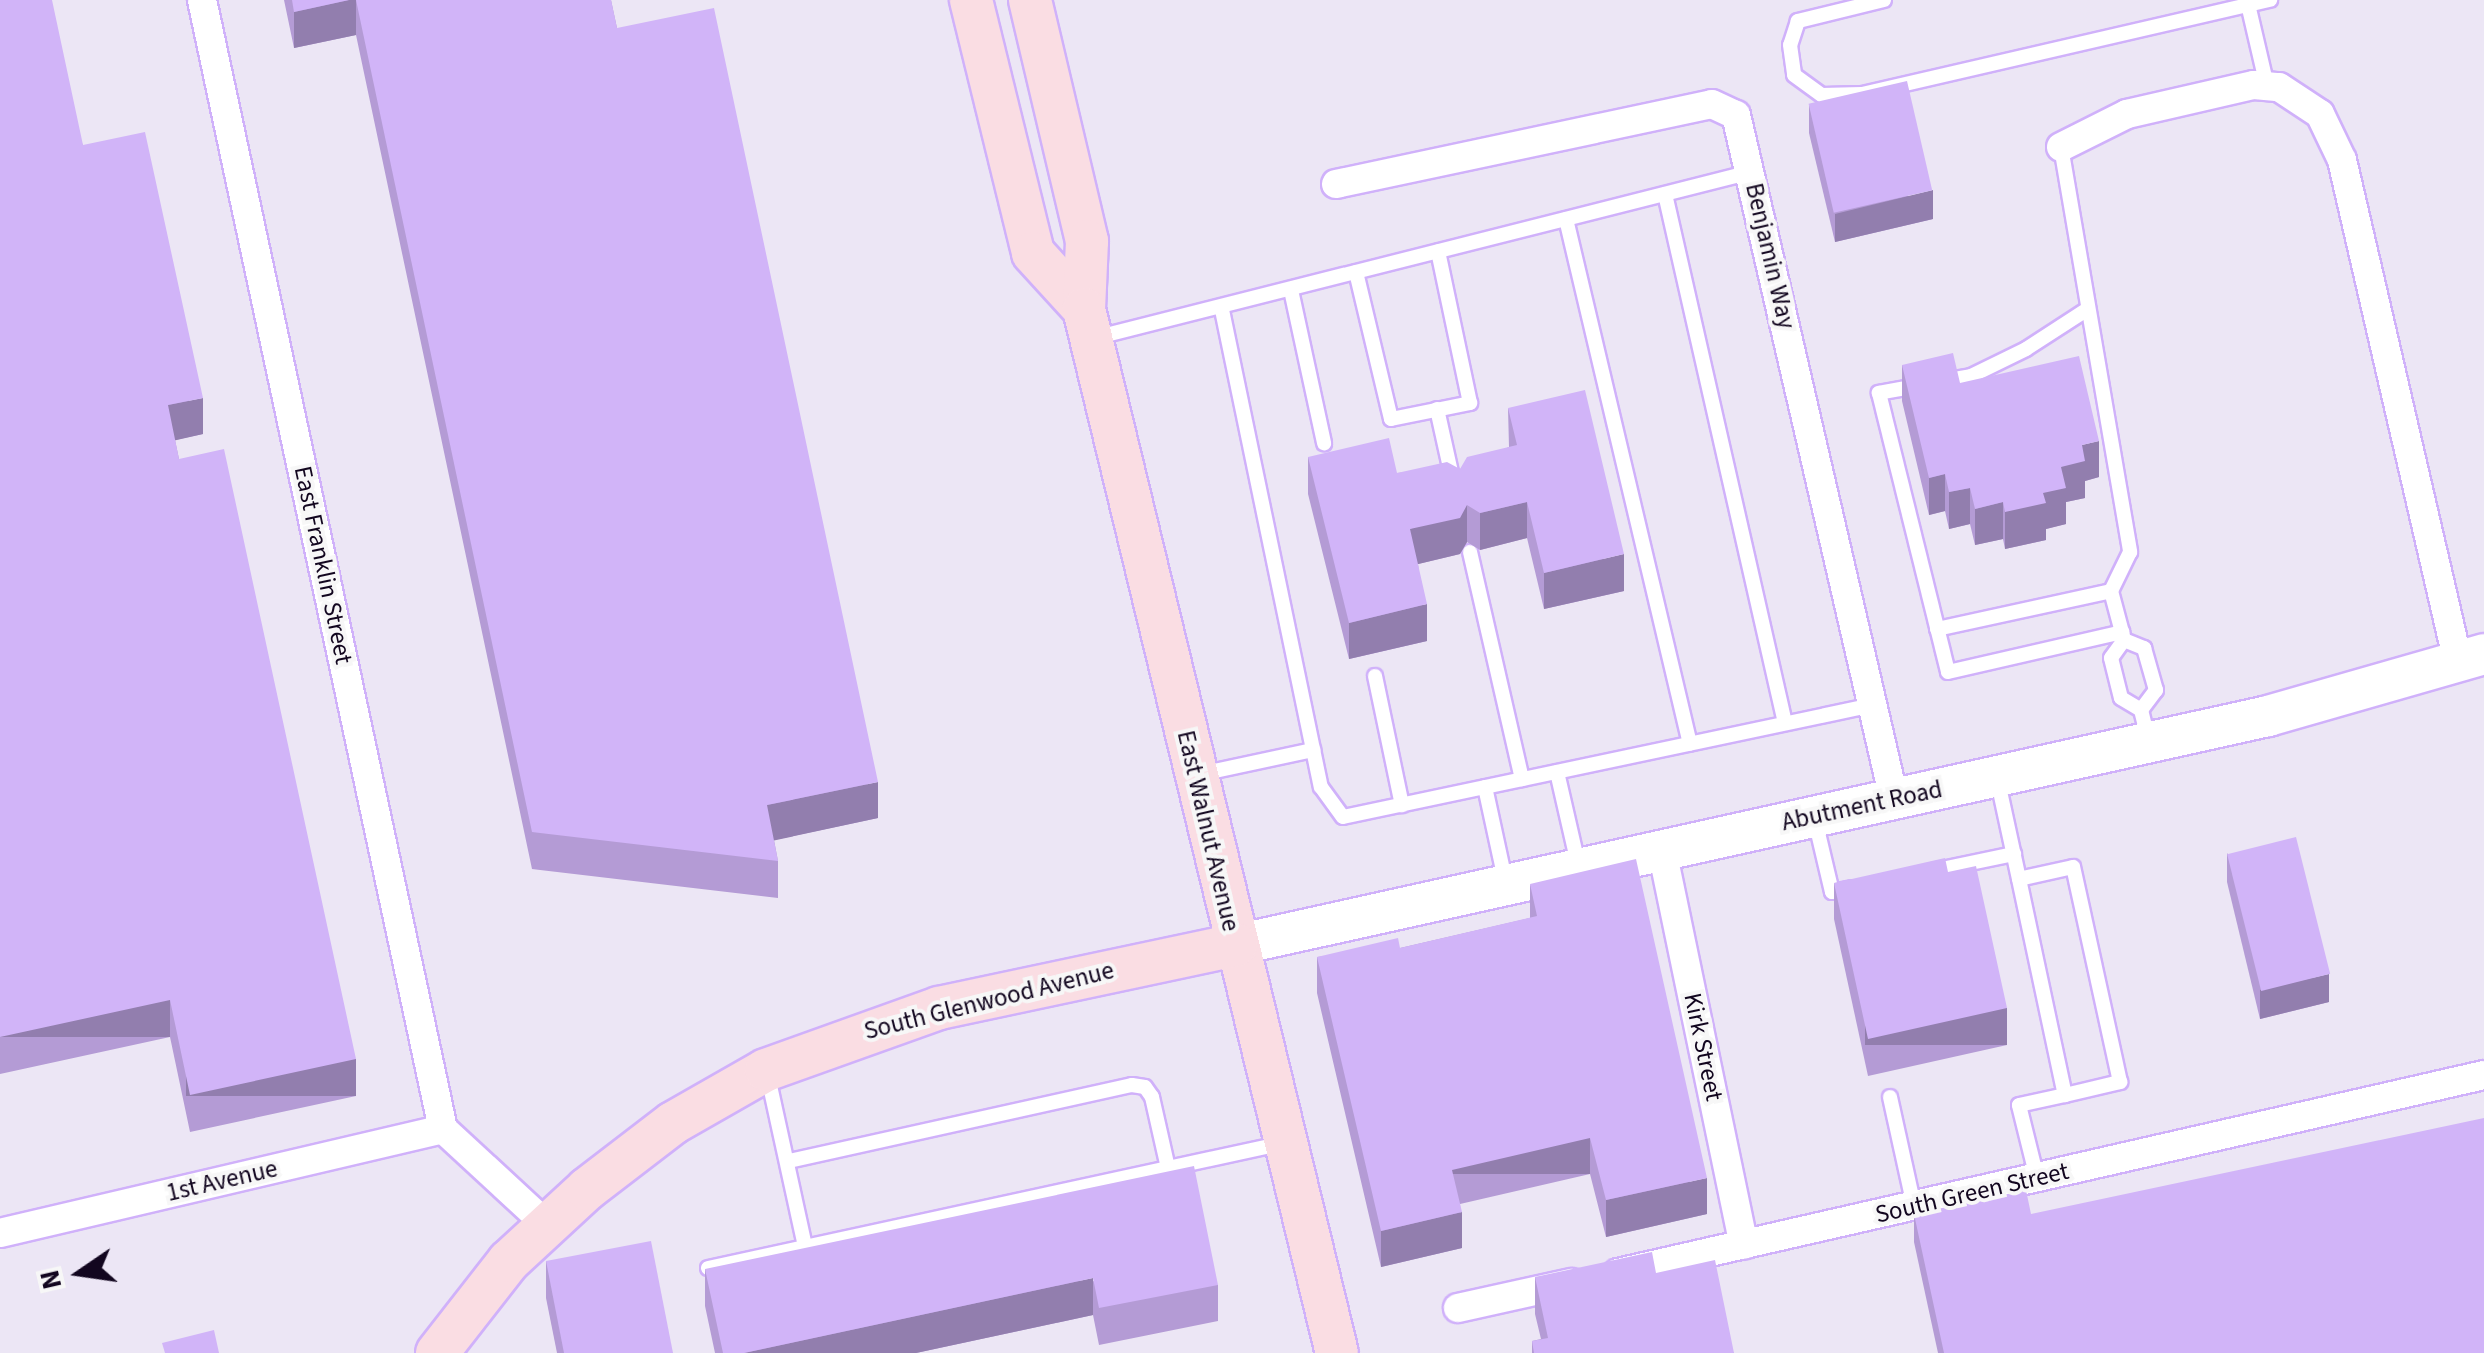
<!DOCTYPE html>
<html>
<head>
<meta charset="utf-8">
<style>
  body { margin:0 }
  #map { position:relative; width:2484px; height:1353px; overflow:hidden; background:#ece6f5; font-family:"Source Sans 3",sans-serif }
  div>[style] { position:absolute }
  .roads { filter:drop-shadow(2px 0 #d0b1fa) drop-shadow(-2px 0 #d0b1fa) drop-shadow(0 2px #d0b1fa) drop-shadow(0 -2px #d0b1fa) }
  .service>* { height:14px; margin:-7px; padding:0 7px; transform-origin:7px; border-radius:7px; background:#fff }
  .minor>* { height:28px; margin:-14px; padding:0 14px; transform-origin:14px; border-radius:14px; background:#fff }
  .secondary>* { height:40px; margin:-20px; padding:0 20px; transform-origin:20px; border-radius:20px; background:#fff }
  .primary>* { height:42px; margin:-21px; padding:0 21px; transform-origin:21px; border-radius:21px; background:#fadde3 }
  .wall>* { inset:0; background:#b49bd5 }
  .shaded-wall>* { inset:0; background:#927eae; transform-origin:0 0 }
  .building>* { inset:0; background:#d1b4f8; transform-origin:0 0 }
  span { translate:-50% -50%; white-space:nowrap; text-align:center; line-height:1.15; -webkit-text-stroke:8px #f7f7f7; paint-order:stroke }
  .street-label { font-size:25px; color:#12061f }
  .north { position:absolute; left:30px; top:1223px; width:100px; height:100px; -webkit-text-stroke:8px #f7f7f7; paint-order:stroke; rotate:257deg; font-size:28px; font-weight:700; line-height:40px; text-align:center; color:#12061f }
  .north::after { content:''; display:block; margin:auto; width:35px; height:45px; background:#12061f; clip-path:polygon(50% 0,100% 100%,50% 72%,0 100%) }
</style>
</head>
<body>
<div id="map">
  <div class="roads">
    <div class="service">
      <div style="left:1884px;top:0;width:89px;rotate:166.3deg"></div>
      <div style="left:1798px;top:21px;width:25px;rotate:108deg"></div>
      <div style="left:1790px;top:45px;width:30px;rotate:82deg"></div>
      <div style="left:1794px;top:75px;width:34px;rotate:36deg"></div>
      <div style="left:1822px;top:95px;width:40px;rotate:-1.4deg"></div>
      <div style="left:1862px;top:94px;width:419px;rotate:-13deg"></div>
      <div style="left:2247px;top:0;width:88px;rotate:76.9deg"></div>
      <div style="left:2061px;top:147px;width:411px;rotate:80.3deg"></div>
      <div style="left:2130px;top:552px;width:43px;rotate:116deg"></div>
      <div style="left:2111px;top:591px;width:51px;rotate:75.1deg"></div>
      <div style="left:2124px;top:640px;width:22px;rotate:126deg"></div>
      <div style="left:2111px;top:658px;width:41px;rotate:76deg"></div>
      <div style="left:2121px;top:698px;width:23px;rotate:31deg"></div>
      <div style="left:2141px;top:710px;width:32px;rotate:76deg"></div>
      <div style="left:1665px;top:194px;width:542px;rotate:77.22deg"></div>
      <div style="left:1566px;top:219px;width:539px;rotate:76.71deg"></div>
      <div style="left:1356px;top:272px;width:151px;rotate:76.6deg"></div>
      <div style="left:1391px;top:419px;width:81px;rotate:-11.4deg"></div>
      <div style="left:1470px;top:403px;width:155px;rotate:-101.9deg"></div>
      <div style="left:1291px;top:290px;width:157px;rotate:77.8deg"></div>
      <div style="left:1222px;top:310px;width:487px;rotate:78.3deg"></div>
      <div style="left:1321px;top:787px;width:37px;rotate:54deg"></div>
      <div style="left:1343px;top:817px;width:542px;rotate:-11.93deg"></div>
      <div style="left:1098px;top:337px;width:674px;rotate:-14.18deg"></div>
      <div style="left:1943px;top:381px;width:28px;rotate:-10deg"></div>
      <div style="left:1971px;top:376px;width:61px;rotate:-26.1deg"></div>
      <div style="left:2026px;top:349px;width:72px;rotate:-33deg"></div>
      <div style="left:1917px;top:386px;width:39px;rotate:170deg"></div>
      <div style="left:1879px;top:393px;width:287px;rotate:76.1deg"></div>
      <div style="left:1948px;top:672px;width:179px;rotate:-12.9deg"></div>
      <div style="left:1437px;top:409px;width:74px;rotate:77.5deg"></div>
      <div style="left:1470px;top:552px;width:233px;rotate:77.1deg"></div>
      <div style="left:1937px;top:629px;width:178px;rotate:-12.3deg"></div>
      <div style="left:2124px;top:640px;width:22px;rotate:22deg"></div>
      <div style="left:2144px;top:648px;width:44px;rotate:74.1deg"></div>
      <div style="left:2156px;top:690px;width:25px;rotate:127deg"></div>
      <div style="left:1375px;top:676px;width:132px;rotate:78.2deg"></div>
      <div style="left:1557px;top:772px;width:94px;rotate:77.1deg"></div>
      <div style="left:1201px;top:774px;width:115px;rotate:-12.1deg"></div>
      <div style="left:1998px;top:782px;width:99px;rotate:77.8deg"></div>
      <div style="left:1485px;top:787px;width:99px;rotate:77.8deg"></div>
      <div style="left:1815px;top:820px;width:74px;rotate:76.7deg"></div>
      <div style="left:1832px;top:892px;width:20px;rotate:-11deg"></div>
      <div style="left:1932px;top:871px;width:84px;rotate:-11.7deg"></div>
      <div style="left:767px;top:1072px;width:179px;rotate:77.7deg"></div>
      <div style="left:1890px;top:1097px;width:112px;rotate:77.6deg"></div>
      <div style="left:789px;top:1161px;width:351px;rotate:-12.5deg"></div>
      <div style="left:1132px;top:1085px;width:13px;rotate:9deg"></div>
      <div style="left:1145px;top:1087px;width:12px;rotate:55deg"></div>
      <div style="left:1152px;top:1097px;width:73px;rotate:77.3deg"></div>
      <div style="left:2037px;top:1178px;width:75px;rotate:-103.9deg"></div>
      <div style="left:2019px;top:1105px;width:47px;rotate:-12.3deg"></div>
      <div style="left:2065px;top:1095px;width:57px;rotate:-13.3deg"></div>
      <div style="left:2120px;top:1082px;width:220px;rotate:-102.3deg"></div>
      <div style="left:2073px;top:867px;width:55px;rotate:167.5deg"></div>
      <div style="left:2019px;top:879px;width:221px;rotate:78deg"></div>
      <div style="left:708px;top:1268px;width:584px;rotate:-12.25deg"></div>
    </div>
    <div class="minor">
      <div style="left:202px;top:0;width:1154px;rotate:77.95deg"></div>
      <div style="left:2061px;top:147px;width:74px;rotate:-26.6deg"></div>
      <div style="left:2127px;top:114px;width:130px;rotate:-12.9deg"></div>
      <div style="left:2254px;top:85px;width:25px;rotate:5deg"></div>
      <div style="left:2279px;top:87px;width:49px;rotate:33.4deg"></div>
      <div style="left:2320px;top:114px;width:51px;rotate:64.4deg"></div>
      <div style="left:2342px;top:160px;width:515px;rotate:76.99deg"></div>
      <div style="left:1336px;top:184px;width:384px;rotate:-12deg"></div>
      <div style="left:1712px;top:104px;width:26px;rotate:25deg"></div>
      <div style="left:1736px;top:115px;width:702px;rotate:76.99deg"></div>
      <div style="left:1662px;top:850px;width:403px;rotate:78.3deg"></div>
      <div style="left:443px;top:1129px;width:140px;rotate:42.7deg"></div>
      <div style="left:0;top:1233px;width:455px;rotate:-13.2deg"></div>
      <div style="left:1618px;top:1273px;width:888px;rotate:-12.88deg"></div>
      <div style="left:1458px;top:1308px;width:116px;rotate:-12.5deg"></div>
    </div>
    <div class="secondary">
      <div style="left:1236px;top:945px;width:1057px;rotate:-12.51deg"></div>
      <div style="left:2268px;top:716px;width:225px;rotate:-16deg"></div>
    </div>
    <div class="primary">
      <div style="left:971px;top:0;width:260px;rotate:76.2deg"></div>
      <div style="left:1033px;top:253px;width:76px;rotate:47.7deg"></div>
      <div style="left:1030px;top:0;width:248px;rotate:76.7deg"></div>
      <div style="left:1087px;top:241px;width:68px;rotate:92.5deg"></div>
      <div style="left:1084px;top:309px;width:1074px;rotate:76.38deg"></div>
      <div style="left:437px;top:1353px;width:117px;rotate:-52deg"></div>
      <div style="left:509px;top:1261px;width:106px;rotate:-42.7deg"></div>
      <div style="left:587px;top:1189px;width:108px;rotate:-37.5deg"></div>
      <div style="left:673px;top:1123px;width:107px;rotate:-29.7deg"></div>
      <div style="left:766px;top:1070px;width:184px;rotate:-19.7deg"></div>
      <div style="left:939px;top:1008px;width:304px;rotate:-12deg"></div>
    </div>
  </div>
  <div class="wall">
    <div style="clip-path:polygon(0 0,83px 145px,203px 434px,175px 440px,179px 459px,356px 1096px,190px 1132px,170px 1037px,0 1074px)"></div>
    <div style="clip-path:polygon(284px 0,611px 0,617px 28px,878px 818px,774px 840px,778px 861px,778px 898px,532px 869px,356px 35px,294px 48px)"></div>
    <div style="clip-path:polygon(1809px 105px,1933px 219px,1835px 242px,1809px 133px)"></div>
    <div style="clip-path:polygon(1902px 365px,1960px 383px,2099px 477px,2085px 481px,2085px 498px,2066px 502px,2066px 524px,2046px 529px,2046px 540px,2005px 549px,2003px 539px,1975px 545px,1970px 524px,1949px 529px,1945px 511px,1929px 515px,1902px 401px)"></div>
    <div style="clip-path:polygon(1508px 408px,1624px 591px,1544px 609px,1527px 538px,1480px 550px,1467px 542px,1460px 554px,1418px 564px,1427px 641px,1349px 659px,1308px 494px,1308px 457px,1397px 473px,1460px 469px,1509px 447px)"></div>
    <div style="clip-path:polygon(2227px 853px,2329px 1002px,2260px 1019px,2227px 882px)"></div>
    <div style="clip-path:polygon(1948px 872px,2007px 1045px,1868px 1076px,1834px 919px,1834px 883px)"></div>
    <div style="clip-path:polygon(1530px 884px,1707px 1214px,1606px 1237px,1590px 1174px,1460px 1204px,1462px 1248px,1381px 1267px,1317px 993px,1317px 957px,1400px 948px,1530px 918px)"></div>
    <div style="clip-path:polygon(1914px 1214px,2031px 1214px,2484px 1353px,1938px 1353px,1914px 1242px)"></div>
    <div style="clip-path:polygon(546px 1261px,673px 1353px,557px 1353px,546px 1298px)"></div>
    <div style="clip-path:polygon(705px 1269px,1218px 1285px,1218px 1321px,1099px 1345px,1093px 1315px,916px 1353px,715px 1353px,705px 1306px)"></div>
    <div style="clip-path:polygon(1656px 1273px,1734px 1353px,1532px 1353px,1532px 1341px,1541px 1339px,1535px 1314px,1535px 1277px)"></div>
  </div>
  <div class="shaded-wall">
    <div style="clip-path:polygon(349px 0,356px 0,356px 35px,294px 48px,294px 12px)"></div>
    <div style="clip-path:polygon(1933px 190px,1933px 219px,1835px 242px,1835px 214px)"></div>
    <div style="clip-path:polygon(203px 398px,203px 434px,168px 442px,168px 405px)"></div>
    <div style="clip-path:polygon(2099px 441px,2099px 477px,2085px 481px,2085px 498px,2066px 502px,2066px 524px,2046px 529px,2046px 540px,2005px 549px,2005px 512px,2061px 467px,2082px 445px)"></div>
    <div style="clip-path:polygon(1945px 474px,1945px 511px,1929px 515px,1929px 478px)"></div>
    <div style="clip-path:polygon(1970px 488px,1970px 524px,1949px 529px,1949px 492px)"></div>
    <div style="clip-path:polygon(1527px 502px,1527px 538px,1480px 550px,1480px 513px)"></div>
    <div style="clip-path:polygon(2003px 502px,2003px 539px,1975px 545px,1975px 509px)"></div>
    <div style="clip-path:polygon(1467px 505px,1467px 542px,1460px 554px,1410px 566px,1410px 529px)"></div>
    <div style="clip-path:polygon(1624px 554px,1624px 591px,1544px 609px,1544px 573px)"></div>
    <div style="clip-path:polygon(1427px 604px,1427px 641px,1349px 659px,1349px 623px)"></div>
    <div style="clip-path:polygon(878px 782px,878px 818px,767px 842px,767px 805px)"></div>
    <div style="clip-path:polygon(2329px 974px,2329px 1002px,2260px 1019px,2260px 990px)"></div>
    <div style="left:170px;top:1000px;width:37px;height:174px;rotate:90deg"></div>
    <div style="left:2007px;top:1008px;width:37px;height:142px;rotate:90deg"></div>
    <div style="left:356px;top:1059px;width:37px;height:170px;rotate:90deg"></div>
    <div style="left:1590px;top:1138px;width:36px;height:142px;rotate:90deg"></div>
    <div style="clip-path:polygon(1707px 1178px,1707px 1214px,1606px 1237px,1606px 1200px)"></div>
    <div style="clip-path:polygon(1462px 1212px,1462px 1248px,1381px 1267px,1381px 1231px)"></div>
    <div style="clip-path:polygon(1093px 1278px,1093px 1315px,916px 1353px,744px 1353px)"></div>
  </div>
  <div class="building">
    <div style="clip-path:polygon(0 0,52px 0,83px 145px,145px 132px,203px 398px,168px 405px,179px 459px,224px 449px,356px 1059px,190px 1095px,170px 1000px,0 1037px)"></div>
    <div style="clip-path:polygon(292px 0,349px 0,294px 12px)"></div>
    <div style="clip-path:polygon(356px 0,611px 0,617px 28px,714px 8px,878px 782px,767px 805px,778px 861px,532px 832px)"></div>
    <div style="left:1907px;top:81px;width:112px;height:101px;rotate:77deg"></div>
    <div style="clip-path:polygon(1953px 353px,1960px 383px,2079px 356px,2099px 441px,2082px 445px,2085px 461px,2061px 467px,2066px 488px,2043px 493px,2046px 503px,2005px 512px,2003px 502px,1975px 509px,1970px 488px,1949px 492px,1945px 474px,1929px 478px,1902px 365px)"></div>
    <div style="clip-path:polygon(1585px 390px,1624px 554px,1544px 573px,1527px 502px,1480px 513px,1467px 505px,1460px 518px,1410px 529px,1427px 604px,1349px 623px,1308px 457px,1389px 438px,1397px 473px,1447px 462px,1460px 469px,1467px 457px,1517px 445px,1508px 408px)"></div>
    <div style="left:2296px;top:837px;width:141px;height:71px;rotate:76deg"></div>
    <div style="clip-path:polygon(1945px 858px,1948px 872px,1976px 866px,2007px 1008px,1868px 1039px,1834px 883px)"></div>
    <div style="clip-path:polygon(1636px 859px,1707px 1178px,1606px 1200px,1590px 1138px,1452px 1170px,1462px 1212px,1381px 1231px,1317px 957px,1398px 938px,1400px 948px,1537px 916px,1530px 884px)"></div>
    <div style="clip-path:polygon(2484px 1118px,2484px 1353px,1944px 1353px,1914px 1214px,2026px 1190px,2031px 1214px)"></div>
    <div style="clip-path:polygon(1194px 1166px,1218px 1285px,1099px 1308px,1093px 1278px,744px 1353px,723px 1353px,705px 1269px)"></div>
    <div style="clip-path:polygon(651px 1241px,673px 1353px,564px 1353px,546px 1261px)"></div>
    <div style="clip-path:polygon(1652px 1252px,1656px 1273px,1715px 1260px,1734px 1353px,1534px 1353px,1532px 1341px,1548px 1338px,1535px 1277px)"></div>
    <div style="clip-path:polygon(214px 1330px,219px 1353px,165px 1353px,162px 1343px)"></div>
  </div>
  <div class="street-label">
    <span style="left:1770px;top:256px;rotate:77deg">Benjamin Way</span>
    <span style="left:323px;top:565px;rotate:78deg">East Franklin Street</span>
    <span style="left:1862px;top:806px;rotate:-12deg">Abutment Road</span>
    <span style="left:1208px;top:831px;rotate:77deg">East Walnut Avenue</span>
    <span style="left:989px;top:1001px;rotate:-14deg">South Glenwood Avenue</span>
    <span style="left:1703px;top:1047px;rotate:78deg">Kirk Street</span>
    <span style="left:222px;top:1181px;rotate:-13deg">1st Avenue</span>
    <span style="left:1972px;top:1193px;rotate:-13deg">South Green Street</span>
  </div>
  <div class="north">N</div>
</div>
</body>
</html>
